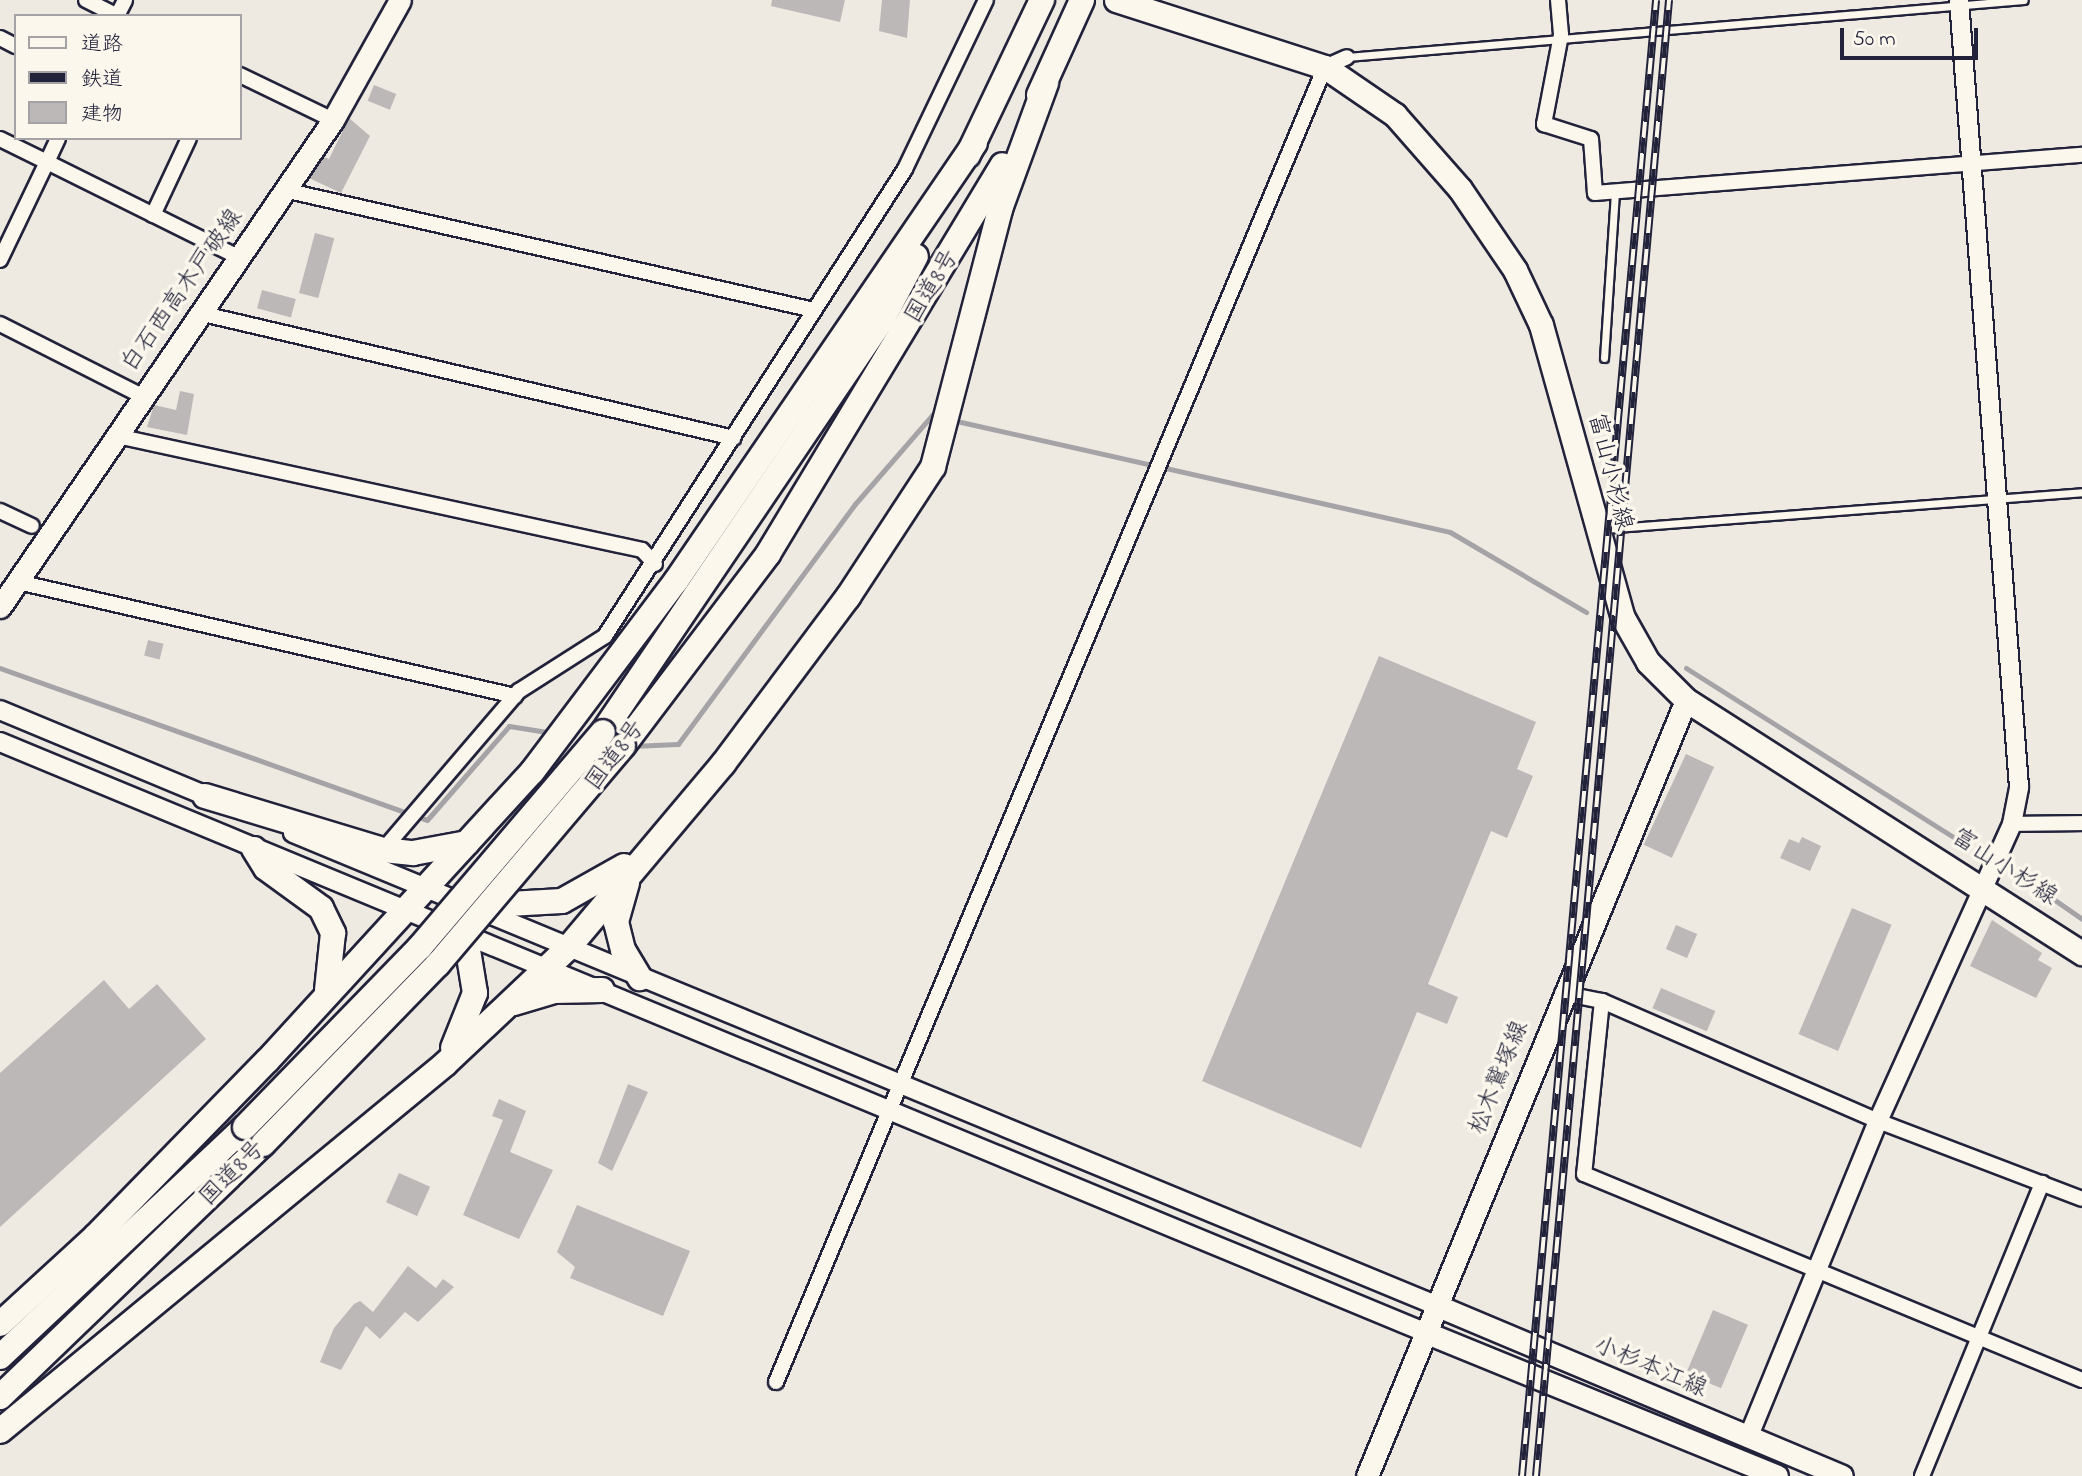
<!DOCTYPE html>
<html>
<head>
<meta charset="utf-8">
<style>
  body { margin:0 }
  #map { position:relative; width:2082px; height:1476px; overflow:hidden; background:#eeeae2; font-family:"Indie Flower","Klee One",sans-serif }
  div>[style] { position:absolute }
  .stream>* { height:5px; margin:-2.5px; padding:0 2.5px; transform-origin:2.5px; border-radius:2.5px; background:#a6a3a7 }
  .building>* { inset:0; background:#bcb8b8; transform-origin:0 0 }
  .roads { filter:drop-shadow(2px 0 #22223b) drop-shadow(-2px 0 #22223b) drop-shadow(0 2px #22223b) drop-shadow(0 -2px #22223b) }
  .service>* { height:7px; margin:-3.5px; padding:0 3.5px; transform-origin:3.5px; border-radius:3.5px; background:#fbf7ec }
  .minor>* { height:14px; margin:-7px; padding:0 7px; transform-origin:7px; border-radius:7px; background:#fbf7ec }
  .tertiary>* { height:18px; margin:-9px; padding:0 9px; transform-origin:9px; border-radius:9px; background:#fbf7ec }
  .secondary>* { height:21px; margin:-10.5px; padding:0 10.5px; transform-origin:10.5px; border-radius:10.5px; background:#fbf7ec }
  .primary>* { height:23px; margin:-11.5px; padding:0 11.5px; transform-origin:11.5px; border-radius:11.5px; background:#fbf7ec }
  .trunk>* { height:24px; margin:-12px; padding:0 12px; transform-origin:12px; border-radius:12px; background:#fbf7ec }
  .rail>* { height:8px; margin-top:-4px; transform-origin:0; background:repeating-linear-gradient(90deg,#fbf7ec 0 16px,#22223b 0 32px); box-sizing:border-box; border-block:2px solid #22223b }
  .bridges { filter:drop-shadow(2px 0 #22223b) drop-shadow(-2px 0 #22223b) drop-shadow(0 2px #22223b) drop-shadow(0 -2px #22223b) }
  .trunk-bridge>* { height:24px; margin:-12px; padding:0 12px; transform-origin:12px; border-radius:12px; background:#fbf7ec }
  span { translate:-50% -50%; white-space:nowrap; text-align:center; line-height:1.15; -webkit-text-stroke:7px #fbf7ec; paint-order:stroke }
  .street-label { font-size:24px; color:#22223b }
  .legend { position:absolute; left:14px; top:14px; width:228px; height:126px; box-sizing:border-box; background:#fbf7ec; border:2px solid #a4a2a5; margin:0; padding:9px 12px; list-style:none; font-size:21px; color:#22223b }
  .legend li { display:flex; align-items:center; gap:14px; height:35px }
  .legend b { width:35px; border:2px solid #a4a2a5 }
  .scale { position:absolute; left:1840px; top:28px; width:138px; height:32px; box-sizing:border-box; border:4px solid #22223b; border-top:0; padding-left:9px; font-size:21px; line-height:24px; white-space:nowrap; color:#22223b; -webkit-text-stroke:5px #fbf7ec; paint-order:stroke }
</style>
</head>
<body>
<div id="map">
  <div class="stream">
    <div style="left:952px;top:420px;width:510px;rotate:12.67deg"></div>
    <div style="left:1450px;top:532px;width:158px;rotate:30.5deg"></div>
    <div style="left:0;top:668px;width:453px;rotate:19.6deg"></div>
    <div style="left:427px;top:820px;width:125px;rotate:-48.9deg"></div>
    <div style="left:509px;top:726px;width:45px;rotate:9deg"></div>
    <div style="left:1686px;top:668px;width:320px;rotate:32.3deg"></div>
    <div style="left:632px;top:746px;width:46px;rotate:-2.5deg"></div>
    <div style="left:678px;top:744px;width:298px;rotate:-53.6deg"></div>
    <div style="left:855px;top:504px;width:118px;rotate:-49.1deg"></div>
    <div style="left:932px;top:415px;width:7px;rotate:16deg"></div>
    <div style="left:2039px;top:889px;width:52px;rotate:34.9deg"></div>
  </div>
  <div class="building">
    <div style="clip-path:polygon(772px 0,845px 0,840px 22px,771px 6px)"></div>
    <div style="clip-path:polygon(882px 0,910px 0,907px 38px,879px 31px)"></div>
    <div style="left:374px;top:85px;width:24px;height:17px;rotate:22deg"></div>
    <div style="clip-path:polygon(349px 118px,370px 136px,341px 193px,309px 178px,324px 157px,329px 159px)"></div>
    <div style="left:315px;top:233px;width:20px;height:62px;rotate:15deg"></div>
    <div style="left:262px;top:290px;width:35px;height:19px;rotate:15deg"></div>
    <div style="clip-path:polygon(180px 391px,194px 394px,187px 435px,147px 427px,154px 405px,176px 410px)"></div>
    <div style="left:148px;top:640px;width:16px;height:16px;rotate:14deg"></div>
    <div style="clip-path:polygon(1379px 656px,1536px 722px,1517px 769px,1533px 776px,1507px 838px,1491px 831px,1428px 984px,1458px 997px,1447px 1024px,1417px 1012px,1361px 1148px,1202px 1081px)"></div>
    <div style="left:1686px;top:754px;width:31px;height:100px;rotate:25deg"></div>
    <div style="clip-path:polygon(1802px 837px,1821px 846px,1810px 871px,1780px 858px,1789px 839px,1799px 843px)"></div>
    <div style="left:1852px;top:908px;width:43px;height:137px;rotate:23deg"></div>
    <div style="clip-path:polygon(1992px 920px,2042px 953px,2038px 960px,2052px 968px,2036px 998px,1970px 966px)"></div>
    <div style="left:1676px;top:925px;width:23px;height:26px;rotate:23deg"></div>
    <div style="clip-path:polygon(104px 980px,129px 1009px,157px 984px,206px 1039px,0 1227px,0 1073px)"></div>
    <div style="left:1661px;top:988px;width:59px;height:22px;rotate:23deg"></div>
    <div style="clip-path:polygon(628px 1084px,648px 1092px,612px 1171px,598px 1163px)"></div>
    <div style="clip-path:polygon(499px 1099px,526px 1111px,510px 1152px,553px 1170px,519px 1239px,463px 1215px,503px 1120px,492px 1116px)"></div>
    <div style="left:399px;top:1173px;width:34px;height:32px;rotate:24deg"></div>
    <div style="clip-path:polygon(577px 1205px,690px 1251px,663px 1316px,570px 1278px,575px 1267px,557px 1252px)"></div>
    <div style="clip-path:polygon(408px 1266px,436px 1288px,443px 1279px,454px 1287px,418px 1322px,405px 1312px,380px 1339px,366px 1326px,341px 1370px,320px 1362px,334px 1328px,354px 1304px,360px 1301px,373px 1312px)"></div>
    <div style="left:1713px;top:1310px;width:38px;height:69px;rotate:23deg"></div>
  </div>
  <div class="roads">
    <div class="service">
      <div style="left:1347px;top:57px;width:679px;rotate:-4.81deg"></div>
      <div style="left:1604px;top:358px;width:166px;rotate:-86.2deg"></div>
      <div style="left:1603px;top:529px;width:480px;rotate:-4.4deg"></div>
    </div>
    <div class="minor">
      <div style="left:86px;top:0;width:36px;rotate:27deg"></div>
      <div style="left:1558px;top:0;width:35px;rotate:85deg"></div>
      <div style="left:1561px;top:35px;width:91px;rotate:100.8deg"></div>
      <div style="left:1544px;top:124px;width:49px;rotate:17.7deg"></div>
      <div style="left:1591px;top:139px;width:54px;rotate:85.8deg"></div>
      <div style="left:1595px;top:193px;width:488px;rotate:-4.5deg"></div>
      <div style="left:117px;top:16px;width:18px;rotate:-63deg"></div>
      <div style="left:0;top:38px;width:18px;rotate:27deg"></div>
      <div style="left:240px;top:75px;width:103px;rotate:25.8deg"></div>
      <div style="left:0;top:139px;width:52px;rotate:26.1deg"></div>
      <div style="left:47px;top:162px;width:26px;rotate:-65deg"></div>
      <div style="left:284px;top:190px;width:543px;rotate:12.76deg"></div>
      <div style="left:153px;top:215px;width:85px;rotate:-64.9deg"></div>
      <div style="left:0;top:260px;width:109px;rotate:-64.4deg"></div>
      <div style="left:47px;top:162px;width:213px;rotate:26.4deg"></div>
      <div style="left:199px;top:313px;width:549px;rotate:13.15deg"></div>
      <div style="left:0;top:324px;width:159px;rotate:26.9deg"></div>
      <div style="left:117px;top:436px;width:537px;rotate:12.25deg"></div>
      <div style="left:642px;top:550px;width:19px;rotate:47deg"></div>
      <div style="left:0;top:511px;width:35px;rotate:25deg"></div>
      <div style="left:18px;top:582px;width:510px;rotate:12.92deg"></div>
      <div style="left:2012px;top:824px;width:70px;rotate:-0.8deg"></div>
      <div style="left:383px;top:850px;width:209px;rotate:-49.5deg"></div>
      <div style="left:519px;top:691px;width:102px;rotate:-32.6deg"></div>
      <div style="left:605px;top:636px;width:555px;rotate:-57.28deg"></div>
      <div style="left:905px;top:169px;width:187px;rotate:-64.4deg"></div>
      <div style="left:1562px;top:993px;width:41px;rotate:11.3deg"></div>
      <div style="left:1602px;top:1001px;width:301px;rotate:23.5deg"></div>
      <div style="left:1878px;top:1121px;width:218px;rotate:20.9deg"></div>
      <div style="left:1602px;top:1001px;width:174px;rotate:95.9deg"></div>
      <div style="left:1584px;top:1174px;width:539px;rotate:22.47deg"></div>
      <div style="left:776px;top:1382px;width:1425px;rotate:-67.34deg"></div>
      <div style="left:1325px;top:67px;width:24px;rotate:-24deg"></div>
      <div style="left:1922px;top:1476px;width:317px;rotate:-67.7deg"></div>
    </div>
    <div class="tertiary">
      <div style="left:0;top:710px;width:234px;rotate:22.6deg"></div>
      <div style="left:0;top:742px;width:1545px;rotate:22.5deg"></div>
      <div style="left:293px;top:833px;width:1239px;rotate:22.45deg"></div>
      <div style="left:1748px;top:1438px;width:343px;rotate:-67.7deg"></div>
      <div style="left:1878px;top:1121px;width:326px;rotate:-65.7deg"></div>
      <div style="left:2012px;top:824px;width:38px;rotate:-79deg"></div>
      <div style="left:2019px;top:787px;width:789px;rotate:-94.36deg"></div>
    </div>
    <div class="secondary">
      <div style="left:0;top:607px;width:590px;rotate:-55.64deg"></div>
      <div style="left:333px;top:120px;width:137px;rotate:-60.8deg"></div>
      <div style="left:1438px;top:1306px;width:438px;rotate:22.8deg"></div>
      <div style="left:1427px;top:1333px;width:378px;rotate:22.2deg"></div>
      <div style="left:1367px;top:1476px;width:839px;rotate:-67.65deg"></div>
    </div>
    <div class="primary">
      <div style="left:1116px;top:0;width:219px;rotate:17.8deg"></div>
      <div style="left:1325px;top:67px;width:85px;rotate:34.4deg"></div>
      <div style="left:1395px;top:115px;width:98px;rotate:48.7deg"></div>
      <div style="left:1460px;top:189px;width:98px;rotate:55.8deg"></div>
      <div style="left:1515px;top:270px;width:61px;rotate:64.7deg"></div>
      <div style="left:1541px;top:325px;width:302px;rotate:74.4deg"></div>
      <div style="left:1622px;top:616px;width:53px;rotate:60.5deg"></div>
      <div style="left:1648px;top:662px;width:54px;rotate:45deg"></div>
      <div style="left:1686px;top:700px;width:470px;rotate:32.6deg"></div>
    </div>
    <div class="trunk">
      <div style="left:1039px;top:95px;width:104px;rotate:-65.6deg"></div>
      <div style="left:968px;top:155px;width:172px;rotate:-64.5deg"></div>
      <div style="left:603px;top:732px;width:498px;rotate:-55.9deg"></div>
      <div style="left:882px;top:320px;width:72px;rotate:-62deg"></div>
      <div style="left:623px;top:746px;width:241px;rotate:-52.9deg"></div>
      <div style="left:768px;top:554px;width:454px;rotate:-58.9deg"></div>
      <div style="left:205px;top:796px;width:186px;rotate:16.9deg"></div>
      <div style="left:383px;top:850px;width:30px;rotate:6deg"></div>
      <div style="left:413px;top:853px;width:55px;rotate:-10.5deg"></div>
      <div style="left:254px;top:849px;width:22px;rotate:58deg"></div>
      <div style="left:266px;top:868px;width:68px;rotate:36deg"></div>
      <div style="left:321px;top:908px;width:28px;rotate:64deg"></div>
      <div style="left:333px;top:933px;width:57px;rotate:96deg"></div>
      <div style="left:627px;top:883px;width:41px;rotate:105.8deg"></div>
      <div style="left:616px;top:922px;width:29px;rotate:76deg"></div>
      <div style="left:623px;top:950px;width:33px;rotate:59deg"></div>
      <div style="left:471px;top:906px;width:91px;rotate:-3.1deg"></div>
      <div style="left:562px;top:901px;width:71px;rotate:-29.4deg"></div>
      <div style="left:451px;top:920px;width:23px;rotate:50deg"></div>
      <div style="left:466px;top:938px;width:56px;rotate:80.7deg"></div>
      <div style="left:475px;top:993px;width:59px;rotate:111.8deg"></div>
      <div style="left:514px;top:1003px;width:42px;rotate:-16.7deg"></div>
      <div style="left:554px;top:991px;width:48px;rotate:-1.2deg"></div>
      <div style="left:0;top:1324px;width:130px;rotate:-42.5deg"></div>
      <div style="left:96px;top:1236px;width:245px;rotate:-45.7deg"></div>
      <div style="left:267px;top:1061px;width:392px;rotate:-47.5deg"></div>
      <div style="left:532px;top:772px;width:239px;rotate:-53deg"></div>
      <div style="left:676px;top:581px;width:530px;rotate:-55.68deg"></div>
      <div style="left:0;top:1357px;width:336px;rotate:-43.2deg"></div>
      <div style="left:0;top:1397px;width:365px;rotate:-43.9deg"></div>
      <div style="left:0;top:1431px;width:577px;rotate:-39.51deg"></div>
      <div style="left:445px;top:1064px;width:169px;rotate:-43.3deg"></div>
      <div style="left:568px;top:948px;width:241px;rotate:-49.9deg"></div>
      <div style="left:723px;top:764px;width:209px;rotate:-53.2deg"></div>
      <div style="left:848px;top:597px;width:155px;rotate:-56.8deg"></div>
      <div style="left:933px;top:467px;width:267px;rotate:-75.4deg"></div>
      <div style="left:1000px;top:209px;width:134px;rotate:-69.9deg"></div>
    </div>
  </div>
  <div class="rail">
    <div style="left:1522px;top:1476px;width:1482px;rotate:-84.81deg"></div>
    <div style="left:1536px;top:1476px;width:1482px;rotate:-84.85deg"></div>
  </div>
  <div class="bridges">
    <div class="trunk-bridge">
      <div style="left:245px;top:1127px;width:251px;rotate:-45.8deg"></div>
      <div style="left:420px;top:947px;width:282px;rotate:-49.6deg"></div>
      <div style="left:263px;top:1144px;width:251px;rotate:-45.8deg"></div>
      <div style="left:438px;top:964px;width:286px;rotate:-49.7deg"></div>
    </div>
  </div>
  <div class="street-label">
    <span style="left:933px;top:287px;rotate:-59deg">国道8号</span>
    <span style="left:183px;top:291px;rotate:-55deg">白石西高木戸破線</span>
    <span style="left:1609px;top:472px;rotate:76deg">富山小杉線</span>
    <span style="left:616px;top:756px;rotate:-53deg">国道8号</span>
    <span style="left:2004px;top:868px;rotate:33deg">富山小杉線</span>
    <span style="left:1500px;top:1078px;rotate:-68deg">松木鷲塚線</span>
    <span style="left:233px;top:1174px;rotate:-45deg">国道8号</span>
    <span style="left:1650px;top:1368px;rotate:23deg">小杉本江線</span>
  </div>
  <ul class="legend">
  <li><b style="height:9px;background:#fbf7ec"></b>道路</li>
  <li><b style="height:9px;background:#22223b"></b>鉄道</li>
  <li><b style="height:19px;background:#bcb8b8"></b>建物</li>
  </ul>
  <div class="scale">50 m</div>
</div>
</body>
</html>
